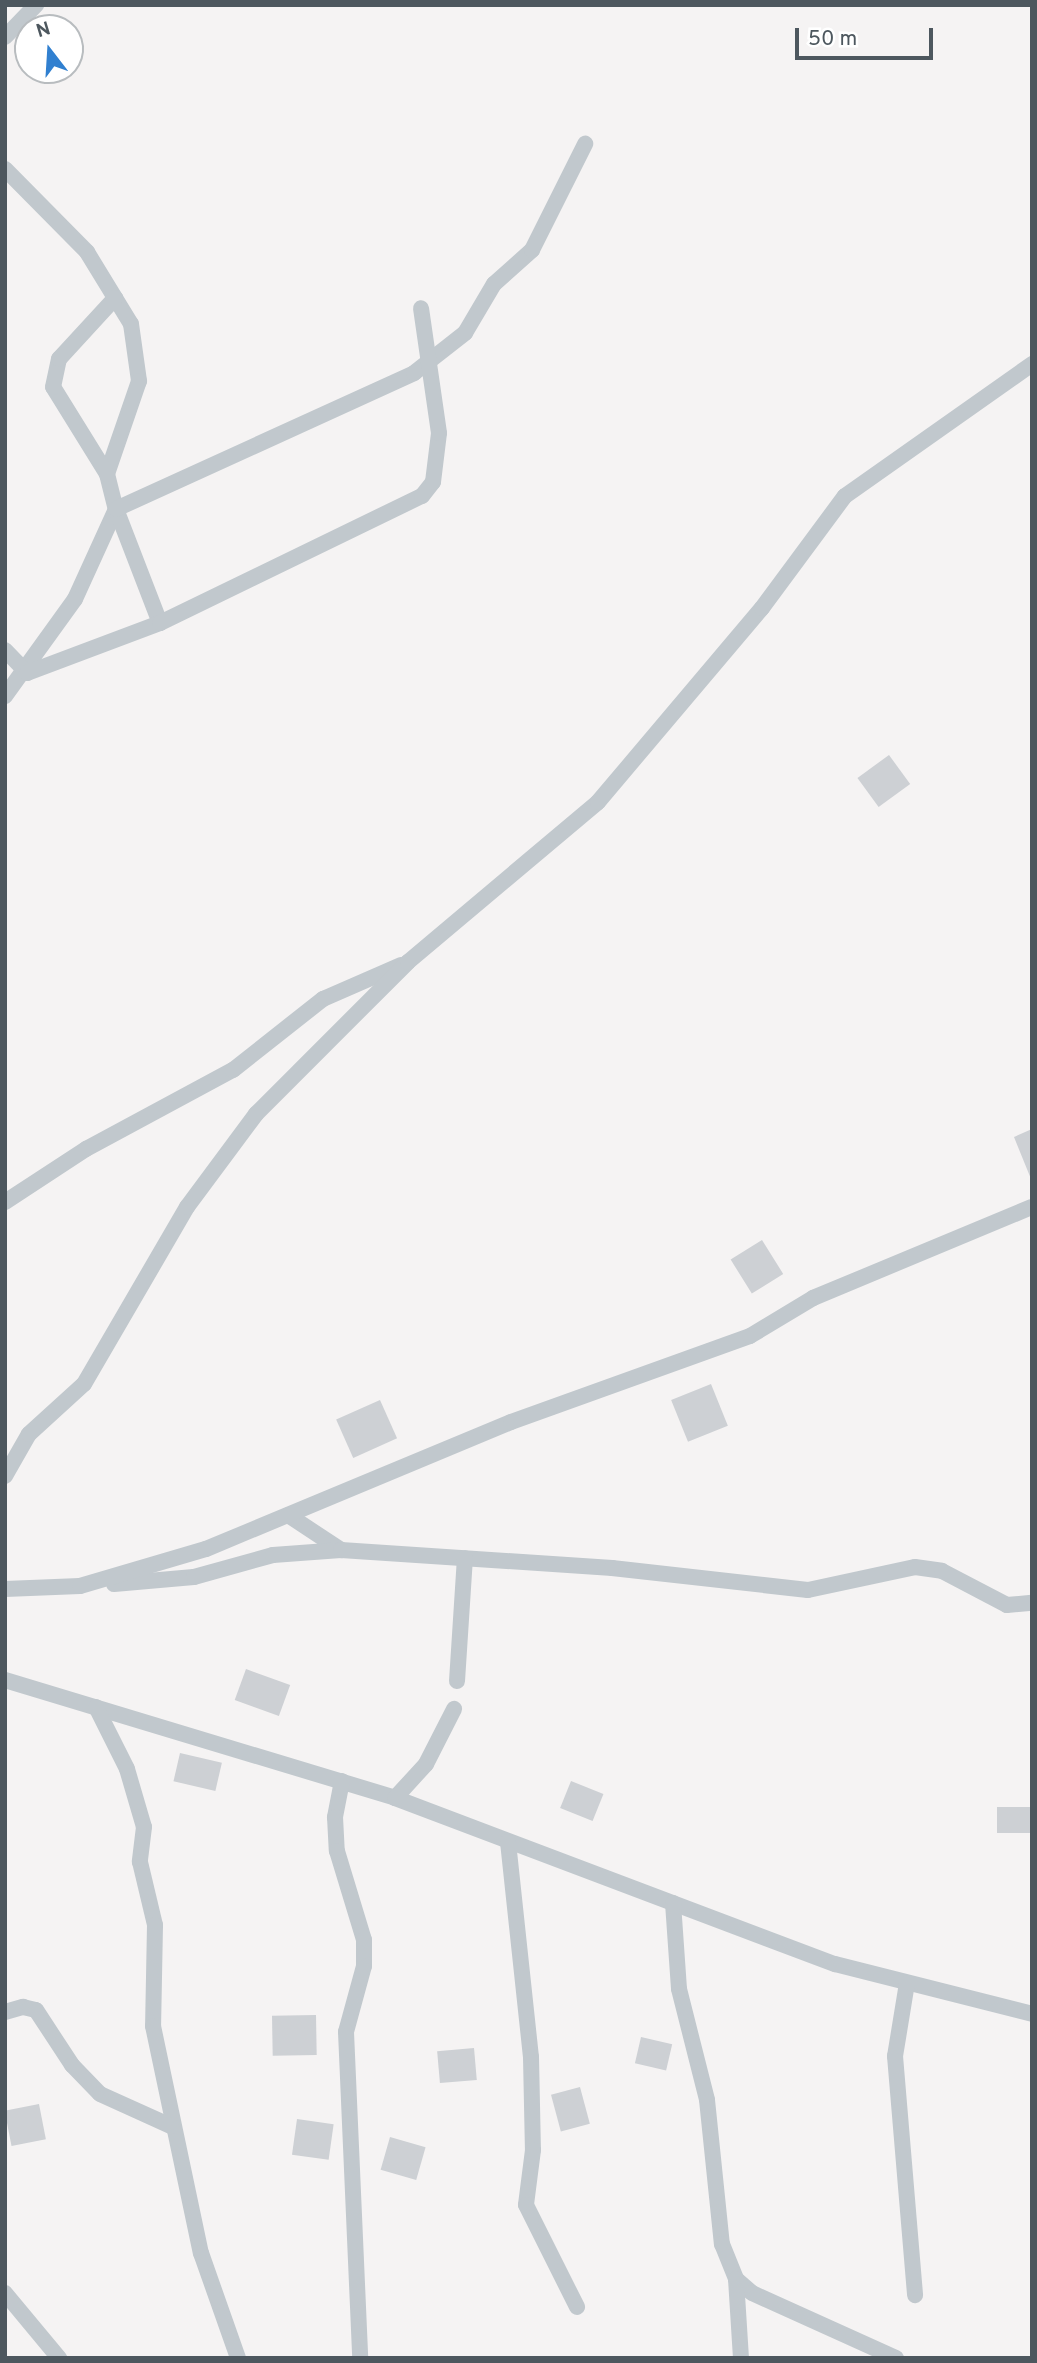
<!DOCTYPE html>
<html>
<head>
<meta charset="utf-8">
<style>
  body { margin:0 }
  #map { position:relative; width:1037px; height:2363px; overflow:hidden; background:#f5f3f3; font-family:Overpass,sans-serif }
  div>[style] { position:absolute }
  .building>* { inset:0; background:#cdd0d4; transform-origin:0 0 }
  .street>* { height:16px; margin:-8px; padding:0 8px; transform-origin:8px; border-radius:8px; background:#c1c8cd }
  span { translate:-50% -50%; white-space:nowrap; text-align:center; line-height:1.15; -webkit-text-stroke:7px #fff; paint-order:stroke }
  .frame { position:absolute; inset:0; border:7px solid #4d575e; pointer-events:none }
  .north { position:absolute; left:14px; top:14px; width:70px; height:70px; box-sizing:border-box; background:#fff; border:2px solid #b8bcbf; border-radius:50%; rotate:343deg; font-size:19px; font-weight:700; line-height:28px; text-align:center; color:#4d575e }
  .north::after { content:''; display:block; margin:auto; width:24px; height:32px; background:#3180d0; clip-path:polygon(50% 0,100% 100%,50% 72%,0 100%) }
  .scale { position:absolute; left:795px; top:28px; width:138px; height:32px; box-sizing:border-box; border:4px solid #4d575e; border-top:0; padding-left:9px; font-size:21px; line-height:24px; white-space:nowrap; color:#4d575e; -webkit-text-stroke:5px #fff; paint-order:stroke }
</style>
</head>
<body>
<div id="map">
  <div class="building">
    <div style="left:889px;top:755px;width:36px;height:39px;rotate:54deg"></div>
    <div style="clip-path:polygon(1032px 1129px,1032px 1179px,1031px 1179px,1014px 1137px)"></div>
    <div style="left:762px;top:1240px;width:40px;height:37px;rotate:58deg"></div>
    <div style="left:711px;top:1384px;width:45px;height:43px;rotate:68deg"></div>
    <div style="left:380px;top:1400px;width:42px;height:48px;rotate:66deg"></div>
    <div style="left:246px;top:1669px;width:47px;height:33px;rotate:20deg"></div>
    <div style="left:180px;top:1753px;width:43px;height:29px;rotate:13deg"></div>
    <div style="left:571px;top:1781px;width:35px;height:29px;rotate:22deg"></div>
    <div style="left:997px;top:1807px;width:35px;height:26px"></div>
    <div style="left:316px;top:2015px;width:40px;height:44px;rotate:89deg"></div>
    <div style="left:641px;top:2037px;width:32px;height:27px;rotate:13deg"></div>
    <div style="left:474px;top:2048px;width:32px;height:37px;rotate:85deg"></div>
    <div style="left:580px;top:2087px;width:38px;height:30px;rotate:75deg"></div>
    <div style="left:39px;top:2104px;width:36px;height:35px;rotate:79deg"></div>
    <div style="left:297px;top:2119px;width:37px;height:36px;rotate:8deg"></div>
    <div style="left:390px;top:2137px;width:37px;height:34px;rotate:16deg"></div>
  </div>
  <div class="street">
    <div style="left:5px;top:37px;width:45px;rotate:-45.9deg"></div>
    <div style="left:5px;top:169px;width:117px;rotate:45.3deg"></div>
    <div style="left:87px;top:252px;width:84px;rotate:58.6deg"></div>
    <div style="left:131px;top:324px;width:58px;rotate:82deg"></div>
    <div style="left:139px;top:381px;width:98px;rotate:109deg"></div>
    <div style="left:107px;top:474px;width:36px;rotate:76deg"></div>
    <div style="left:116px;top:509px;width:99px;rotate:114.5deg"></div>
    <div style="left:75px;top:599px;width:120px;rotate:125.8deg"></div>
    <div style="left:107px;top:474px;width:102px;rotate:-121.8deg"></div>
    <div style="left:53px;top:387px;width:29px;rotate:-78deg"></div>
    <div style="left:59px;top:359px;width:83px;rotate:-47.4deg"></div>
    <div style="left:160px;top:623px;width:122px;rotate:-111.1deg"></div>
    <div style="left:116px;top:509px;width:328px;rotate:-24.5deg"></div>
    <div style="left:414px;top:373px;width:65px;rotate:-38.1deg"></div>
    <div style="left:465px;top:333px;width:57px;rotate:-59.4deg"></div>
    <div style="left:494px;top:284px;width:51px;rotate:-41.8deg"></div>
    <div style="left:532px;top:250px;width:119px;rotate:-63.4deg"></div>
    <div style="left:5px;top:650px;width:32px;rotate:46deg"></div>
    <div style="left:27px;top:673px;width:142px;rotate:-20.6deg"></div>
    <div style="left:160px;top:623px;width:291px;rotate:-25.9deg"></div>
    <div style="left:422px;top:496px;width:18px;rotate:-52deg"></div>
    <div style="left:433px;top:482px;width:49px;rotate:-83deg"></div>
    <div style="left:439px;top:433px;width:126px;rotate:-98.2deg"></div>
    <div style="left:5px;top:1202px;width:97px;rotate:-33.2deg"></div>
    <div style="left:86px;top:1149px;width:167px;rotate:-28.3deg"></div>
    <div style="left:233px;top:1070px;width:115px;rotate:-38.3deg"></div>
    <div style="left:323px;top:999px;width:85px;rotate:-23.6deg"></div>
    <div style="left:5px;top:1476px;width:48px;rotate:-60.3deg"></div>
    <div style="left:29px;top:1434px;width:74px;rotate:-42.3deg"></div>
    <div style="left:84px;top:1384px;width:205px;rotate:-59.8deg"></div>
    <div style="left:187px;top:1207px;width:116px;rotate:-53.4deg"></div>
    <div style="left:256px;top:1114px;width:215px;rotate:-45deg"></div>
    <div style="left:408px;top:962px;width:248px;rotate:-40.1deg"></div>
    <div style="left:598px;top:802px;width:254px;rotate:-49.8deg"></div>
    <div style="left:762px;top:608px;width:139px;rotate:-53.5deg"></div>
    <div style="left:845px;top:496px;width:229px;rotate:-35.2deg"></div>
    <div style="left:288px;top:1515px;width:64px;rotate:33.4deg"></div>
    <div style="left:114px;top:1584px;width:80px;rotate:-5deg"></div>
    <div style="left:194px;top:1577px;width:82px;rotate:-15.6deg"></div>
    <div style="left:273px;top:1555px;width:68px;rotate:-4.2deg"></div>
    <div style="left:341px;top:1550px;width:272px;rotate:3.8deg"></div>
    <div style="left:612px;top:1568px;width:197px;rotate:6.4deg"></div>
    <div style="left:808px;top:1590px;width:109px;rotate:-12.1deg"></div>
    <div style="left:915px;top:1567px;width:27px;rotate:8deg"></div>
    <div style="left:942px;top:1571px;width:73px;rotate:27.6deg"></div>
    <div style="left:1007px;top:1605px;width:25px;rotate:-5deg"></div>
    <div style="left:5px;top:1589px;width:75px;rotate:-2.3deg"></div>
    <div style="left:80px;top:1586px;width:131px;rotate:-16.4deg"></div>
    <div style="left:206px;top:1549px;width:330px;rotate:-22.6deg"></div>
    <div style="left:511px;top:1422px;width:254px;rotate:-19.8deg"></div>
    <div style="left:750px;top:1336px;width:74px;rotate:-31.1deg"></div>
    <div style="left:813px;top:1298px;width:237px;rotate:-22.6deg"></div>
    <div style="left:5px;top:1680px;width:407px;rotate:16.8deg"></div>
    <div style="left:395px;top:1798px;width:470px;rotate:20.7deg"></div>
    <div style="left:835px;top:1964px;width:203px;rotate:14.2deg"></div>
    <div style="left:457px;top:1681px;width:123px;rotate:-86.3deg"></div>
    <div style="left:96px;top:1707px;width:69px;rotate:63.4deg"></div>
    <div style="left:127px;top:1769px;width:60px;rotate:73.7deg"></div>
    <div style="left:144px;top:1827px;width:35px;rotate:97deg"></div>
    <div style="left:140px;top:1862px;width:65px;rotate:76.6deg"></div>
    <div style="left:155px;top:1925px;width:101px;rotate:91.1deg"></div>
    <div style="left:153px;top:2026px;width:232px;rotate:78.1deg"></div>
    <div style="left:201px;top:2253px;width:111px;rotate:70.6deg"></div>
    <div style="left:342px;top:1781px;width:37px;rotate:101deg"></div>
    <div style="left:335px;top:1817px;width:34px;rotate:87deg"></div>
    <div style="left:337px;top:1851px;width:93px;rotate:73.1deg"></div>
    <div style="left:364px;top:1940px;width:26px;rotate:90deg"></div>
    <div style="left:364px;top:1966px;width:68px;rotate:105.3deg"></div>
    <div style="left:346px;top:2032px;width:326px;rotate:87.5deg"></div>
    <div style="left:395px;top:1798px;width:46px;rotate:-47.6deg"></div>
    <div style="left:426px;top:1764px;width:62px;rotate:-63deg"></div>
    <div style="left:508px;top:1842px;width:216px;rotate:83.9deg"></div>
    <div style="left:531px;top:2057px;width:93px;rotate:88.8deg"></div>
    <div style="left:533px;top:2150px;width:55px;rotate:97.3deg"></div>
    <div style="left:526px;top:2205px;width:114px;rotate:63.4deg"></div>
    <div style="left:673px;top:1903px;width:86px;rotate:86deg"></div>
    <div style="left:679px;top:1989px;width:114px;rotate:75.8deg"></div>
    <div style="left:707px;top:2100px;width:145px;rotate:84.1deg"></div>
    <div style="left:722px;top:2244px;width:38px;rotate:68deg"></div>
    <div style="left:736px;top:2279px;width:21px;rotate:41deg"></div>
    <div style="left:752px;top:2293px;width:158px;rotate:24.3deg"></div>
    <div style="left:907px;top:1983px;width:74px;rotate:99.3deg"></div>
    <div style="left:895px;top:2056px;width:240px;rotate:85.2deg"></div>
    <div style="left:5px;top:2012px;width:19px;rotate:-16deg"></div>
    <div style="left:23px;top:2007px;width:13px;rotate:13deg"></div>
    <div style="left:36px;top:2010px;width:66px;rotate:56.8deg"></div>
    <div style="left:72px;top:2065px;width:40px;rotate:46deg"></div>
    <div style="left:100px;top:2094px;width:78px;rotate:24.3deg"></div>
    <div style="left:736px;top:2279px;width:79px;rotate:86.4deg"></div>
    <div style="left:5px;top:2293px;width:85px;rotate:50.3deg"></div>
  </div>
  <div class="frame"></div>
  <div class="north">N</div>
  <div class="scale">50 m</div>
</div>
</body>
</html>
